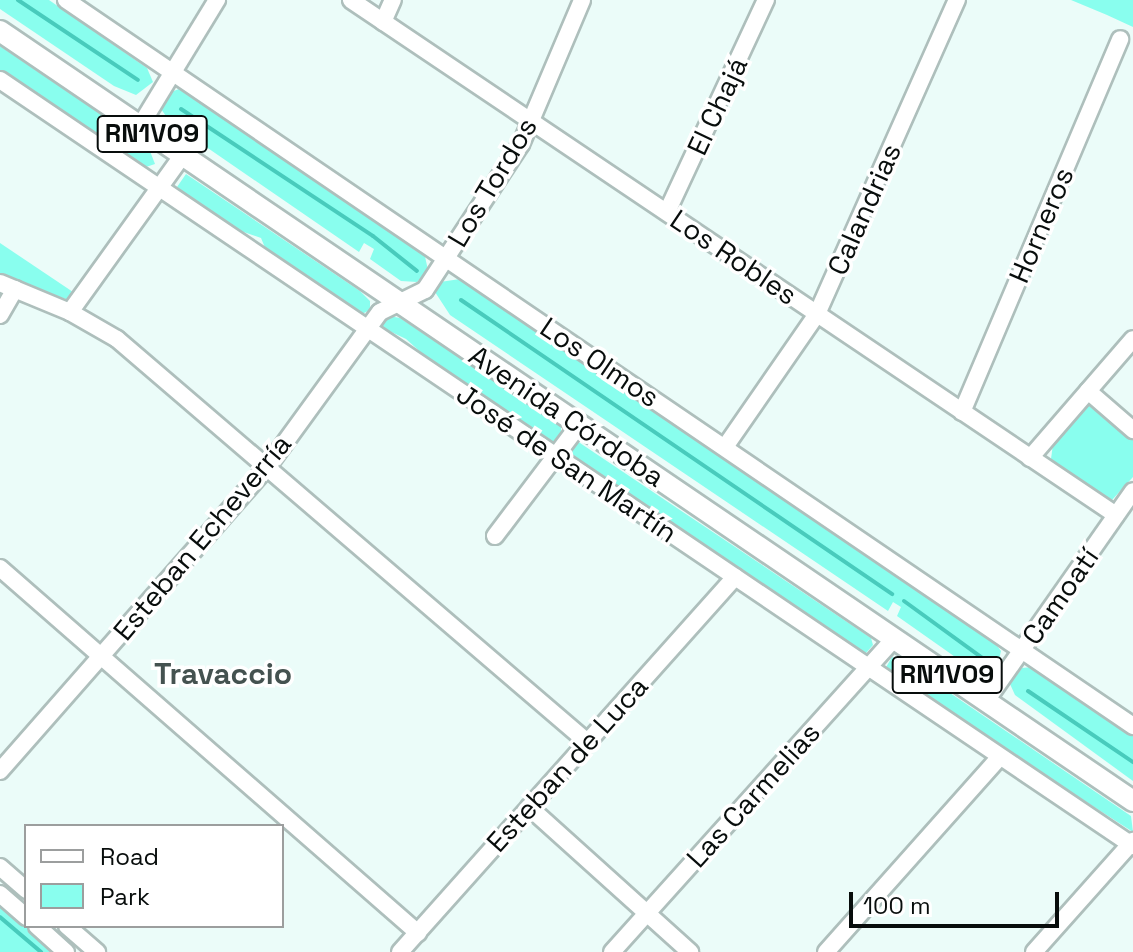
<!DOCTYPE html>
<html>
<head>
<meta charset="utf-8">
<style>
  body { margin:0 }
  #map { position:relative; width:1133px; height:952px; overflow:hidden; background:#ebfcf9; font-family:"Space Grotesk",sans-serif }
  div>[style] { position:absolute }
  .green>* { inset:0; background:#89feee }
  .stream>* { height:4px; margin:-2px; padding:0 2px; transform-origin:2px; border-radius:2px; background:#48cbbc }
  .roads { filter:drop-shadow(2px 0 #aebfbc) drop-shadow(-2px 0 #aebfbc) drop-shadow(0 2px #aebfbc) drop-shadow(0 -2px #aebfbc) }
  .minor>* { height:16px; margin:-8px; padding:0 8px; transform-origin:8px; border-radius:8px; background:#fff }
  .major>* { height:20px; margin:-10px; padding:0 10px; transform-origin:10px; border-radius:10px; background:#fff }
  span { translate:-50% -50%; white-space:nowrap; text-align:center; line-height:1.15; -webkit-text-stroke:7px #fff; paint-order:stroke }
  .shield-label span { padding:2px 6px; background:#fff; border:2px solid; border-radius:6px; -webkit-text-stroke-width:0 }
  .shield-label { font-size:26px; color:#080d0c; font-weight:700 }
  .street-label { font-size:28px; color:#080d0c }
  .neighbourhood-label { font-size:30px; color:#445250; font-weight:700 }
  .legend { position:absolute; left:24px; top:824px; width:260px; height:104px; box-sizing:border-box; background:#fff; border:2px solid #9c9e9e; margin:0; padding:10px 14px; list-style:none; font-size:24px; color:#080d0c }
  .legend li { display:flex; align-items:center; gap:16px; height:40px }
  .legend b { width:40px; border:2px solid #9c9e9e }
  .scale { position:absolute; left:849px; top:892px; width:210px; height:36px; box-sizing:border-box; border:4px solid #080d0c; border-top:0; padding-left:10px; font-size:24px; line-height:28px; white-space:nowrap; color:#080d0c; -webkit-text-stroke:6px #fff; paint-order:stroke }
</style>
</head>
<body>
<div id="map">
  <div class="green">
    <div style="clip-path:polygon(0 0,49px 0,147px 68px,153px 82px,136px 95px,114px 86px,0 9px)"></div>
    <div style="clip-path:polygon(1071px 0,1133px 0,1133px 27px,1107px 15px)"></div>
    <div style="clip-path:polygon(0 46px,148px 146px,155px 164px,146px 167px,102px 141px,0 70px)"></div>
    <div style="clip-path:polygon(179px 89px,424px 252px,428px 270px,417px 282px,401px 281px,370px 259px,374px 249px,364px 243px,359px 252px,170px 122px,159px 106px,166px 94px)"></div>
    <div style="clip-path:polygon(186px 174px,360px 291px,370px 301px,370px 310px,362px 314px,348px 308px,266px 250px,261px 238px,232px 228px,193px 200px,177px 187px)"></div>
    <div style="clip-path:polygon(0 243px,73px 292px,68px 300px,0 274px)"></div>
    <div style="clip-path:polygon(460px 279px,991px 638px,1001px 651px,996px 672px,978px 673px,897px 616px,901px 607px,893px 602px,888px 611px,450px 315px,435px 292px,440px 282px)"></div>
    <div style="clip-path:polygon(389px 316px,400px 318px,561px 425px,561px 438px,553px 445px,435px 365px,406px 339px,381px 327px)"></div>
    <div style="clip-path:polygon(1087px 404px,1133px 438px,1133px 477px,1112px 500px,1105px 501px,1051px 459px,1053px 444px)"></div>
    <div style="clip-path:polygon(574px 439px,871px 638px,873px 645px,866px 653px,856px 650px,579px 464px,570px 455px)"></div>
    <div style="clip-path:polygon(892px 657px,917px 669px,912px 683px,920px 688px,928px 678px,1131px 816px,1133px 832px,902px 683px,885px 669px)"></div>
    <div style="clip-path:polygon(1032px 667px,1133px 735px,1133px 781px,1015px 695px,1010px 684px,1022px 668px)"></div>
    <div style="clip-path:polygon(0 894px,26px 917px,26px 926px,37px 926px,66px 952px,0 952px)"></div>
  </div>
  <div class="stream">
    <div style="left:18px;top:0;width:144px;rotate:33.7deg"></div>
    <div style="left:181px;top:109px;width:230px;rotate:33.5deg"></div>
    <div style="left:373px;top:236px;width:56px;rotate:38.5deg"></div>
    <div style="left:461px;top:300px;width:522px;rotate:34.3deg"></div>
    <div style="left:904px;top:601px;width:112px;rotate:36deg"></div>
    <div style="left:1028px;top:691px;width:127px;rotate:34.1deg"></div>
    <div style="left:0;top:917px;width:54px;rotate:40.5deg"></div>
  </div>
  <div class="roads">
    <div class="minor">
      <div style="left:66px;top:0;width:1291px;rotate:34.23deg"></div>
      <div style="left:351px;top:0;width:922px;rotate:33.95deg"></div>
      <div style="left:383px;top:22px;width:24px;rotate:-66deg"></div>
      <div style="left:0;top:80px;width:1368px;rotate:34.06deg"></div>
      <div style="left:140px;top:126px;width:148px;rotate:-58.6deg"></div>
      <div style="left:667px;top:212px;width:234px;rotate:-65deg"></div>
      <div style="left:0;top:283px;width:76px;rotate:22.5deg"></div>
      <div style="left:70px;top:312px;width:54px;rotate:29.9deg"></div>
      <div style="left:117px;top:339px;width:618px;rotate:40.6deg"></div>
      <div style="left:70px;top:312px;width:193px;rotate:-54.3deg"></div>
      <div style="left:0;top:315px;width:30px;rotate:-60deg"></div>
      <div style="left:1088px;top:391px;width:60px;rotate:40.9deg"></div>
      <div style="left:962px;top:412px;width:405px;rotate:-67deg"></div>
      <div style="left:725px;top:447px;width:162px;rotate:-55.3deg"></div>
      <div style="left:817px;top:314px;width:344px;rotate:-66deg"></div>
      <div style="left:1030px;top:458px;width:157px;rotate:-49.1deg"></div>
      <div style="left:495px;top:536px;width:139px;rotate:-52.9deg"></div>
      <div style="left:0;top:568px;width:555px;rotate:41.13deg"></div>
      <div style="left:986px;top:701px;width:256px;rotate:-55deg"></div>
      <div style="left:0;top:771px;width:406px;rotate:-48.7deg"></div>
      <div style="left:268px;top:466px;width:190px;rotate:-54deg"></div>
      <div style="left:380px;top:312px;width:50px;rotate:-26.1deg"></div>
      <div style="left:425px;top:290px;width:175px;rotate:-56.7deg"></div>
      <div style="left:521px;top:144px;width:156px;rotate:-67deg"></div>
      <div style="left:529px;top:807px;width:217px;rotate:42deg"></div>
      <div style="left:0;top:867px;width:35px;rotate:41deg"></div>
      <div style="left:0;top:894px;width:35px;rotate:41deg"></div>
      <div style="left:37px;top:926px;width:39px;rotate:42deg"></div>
      <div style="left:67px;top:926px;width:40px;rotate:41deg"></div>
      <div style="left:400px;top:952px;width:503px;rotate:-48.22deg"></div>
      <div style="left:612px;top:952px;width:421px;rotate:-48deg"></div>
      <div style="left:826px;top:952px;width:261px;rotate:-48.3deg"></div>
      <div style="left:1034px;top:952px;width:149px;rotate:-48.3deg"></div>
    </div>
    <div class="major">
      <div style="left:0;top:31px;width:1370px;rotate:34.2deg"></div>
    </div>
  </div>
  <div class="shield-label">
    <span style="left:152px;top:134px">RN1V09</span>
    <span style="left:947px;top:675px">RN1V09</span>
  </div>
  <div class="street-label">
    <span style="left:717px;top:106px;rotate:-65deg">El Chajá</span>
    <span style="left:492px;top:182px;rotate:-59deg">Los Tordos</span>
    <span style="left:864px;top:209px;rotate:-66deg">Calandrias</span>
    <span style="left:1041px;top:225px;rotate:-67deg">Horneros</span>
    <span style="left:734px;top:257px;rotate:34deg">Los Robles</span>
    <span style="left:600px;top:362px;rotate:34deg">Los Olmos</span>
    <span style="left:567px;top:416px;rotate:34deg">Avenida Córdoba</span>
    <span style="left:567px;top:463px;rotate:34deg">José de San Martín</span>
    <span style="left:202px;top:537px;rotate:-50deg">Esteban Echeverría</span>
    <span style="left:1060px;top:596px;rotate:-55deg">Camoatí</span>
    <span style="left:567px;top:764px;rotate:-48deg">Esteban de Luca</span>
    <span style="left:753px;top:795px;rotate:-48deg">Las Carmelias</span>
  </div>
  <div class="neighbourhood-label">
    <span style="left:223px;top:674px">Travaccio</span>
  </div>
  <ul class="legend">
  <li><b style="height:10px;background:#fff"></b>Road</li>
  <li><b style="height:22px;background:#89feee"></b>Park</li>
  </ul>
  <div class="scale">100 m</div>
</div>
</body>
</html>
